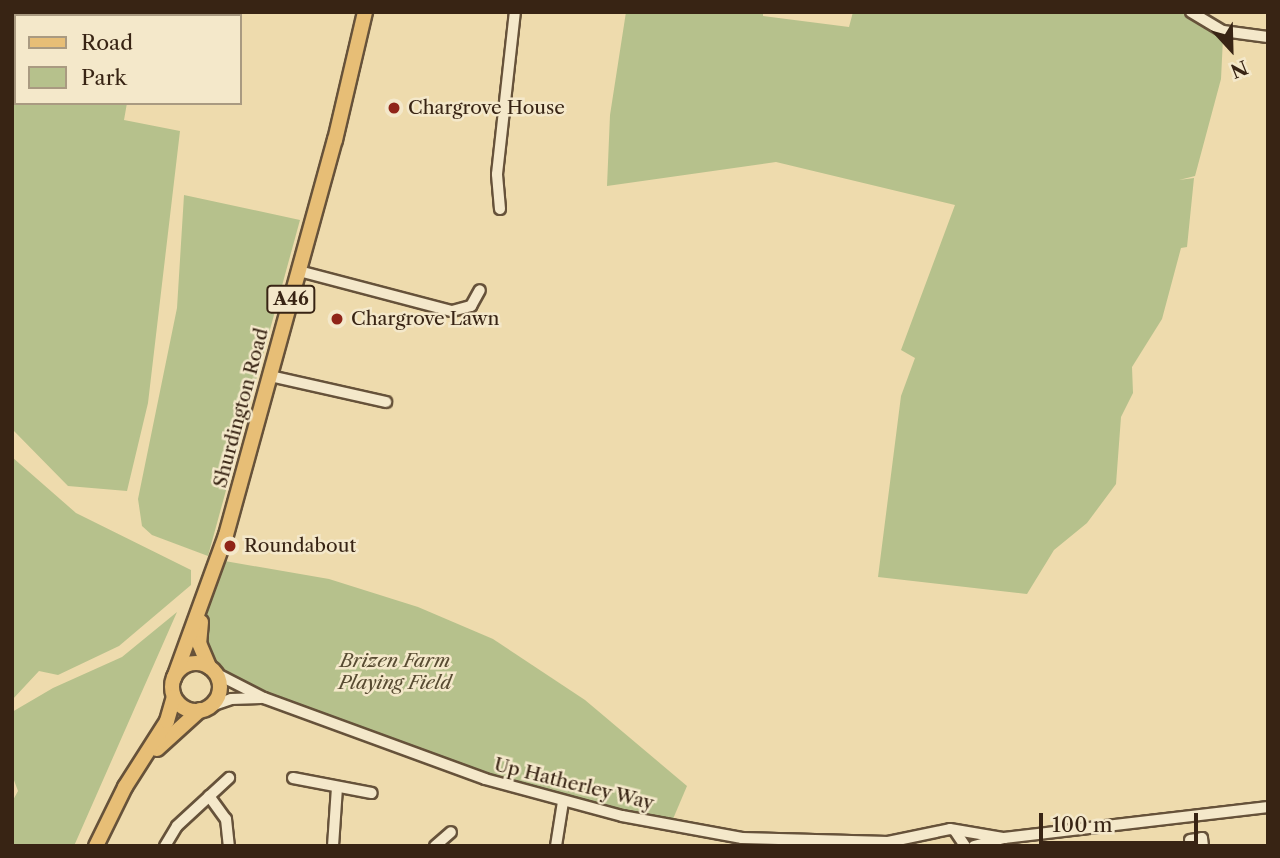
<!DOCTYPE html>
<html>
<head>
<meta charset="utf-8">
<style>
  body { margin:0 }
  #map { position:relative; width:1280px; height:858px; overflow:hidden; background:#eedbad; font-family:"Libre Caslon Text",serif }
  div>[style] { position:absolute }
  .green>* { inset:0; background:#b6c18c }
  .roads { filter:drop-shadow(2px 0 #66523a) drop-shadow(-2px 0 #66523a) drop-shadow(0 2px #66523a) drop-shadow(0 -2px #66523a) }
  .minor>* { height:10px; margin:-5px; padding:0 5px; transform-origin:5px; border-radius:5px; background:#f4e8ca }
  .major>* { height:14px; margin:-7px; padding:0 7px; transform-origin:7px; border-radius:7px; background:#e7be76 }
  .major>.ring { margin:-7px; padding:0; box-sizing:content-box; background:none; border:14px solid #e7be76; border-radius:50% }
  .dots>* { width:19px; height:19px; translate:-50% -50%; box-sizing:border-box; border:4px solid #f4e8ca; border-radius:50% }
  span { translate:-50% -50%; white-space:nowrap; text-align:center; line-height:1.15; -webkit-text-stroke:5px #f4e8ca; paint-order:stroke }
  .shield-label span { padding:2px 5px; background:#f4e8ca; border:2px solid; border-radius:5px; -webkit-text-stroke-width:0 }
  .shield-label { font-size:18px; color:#382414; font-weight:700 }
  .poi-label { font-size:19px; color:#382414 }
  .left { translate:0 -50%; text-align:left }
  .street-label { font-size:19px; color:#382414 }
  .park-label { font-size:19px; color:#584b32; font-style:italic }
  .frame { position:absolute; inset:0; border:14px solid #382414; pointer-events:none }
  .legend { position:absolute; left:14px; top:14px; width:228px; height:91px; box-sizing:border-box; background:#f4e8ca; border:2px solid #a99a81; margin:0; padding:9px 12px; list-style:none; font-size:21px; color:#382414 }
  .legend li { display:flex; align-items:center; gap:14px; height:35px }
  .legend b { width:35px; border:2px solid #a99a81 }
  .north { position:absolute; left:1196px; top:14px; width:70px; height:70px; -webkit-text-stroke:5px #f4e8ca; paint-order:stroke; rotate:158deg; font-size:19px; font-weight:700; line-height:28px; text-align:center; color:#382414 }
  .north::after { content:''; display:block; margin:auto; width:24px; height:32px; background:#382414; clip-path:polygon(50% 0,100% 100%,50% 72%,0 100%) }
  .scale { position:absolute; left:1039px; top:813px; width:159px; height:32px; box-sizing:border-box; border:4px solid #382414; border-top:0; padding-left:9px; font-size:21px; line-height:24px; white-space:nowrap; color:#382414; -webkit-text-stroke:5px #f4e8ca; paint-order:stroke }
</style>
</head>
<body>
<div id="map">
  <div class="green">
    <div style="clip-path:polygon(12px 12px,145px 12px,16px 16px,16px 103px,127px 103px,124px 120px,180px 131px,148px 403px,127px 491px,68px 486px,12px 429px)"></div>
    <div style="clip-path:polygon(626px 12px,763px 12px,763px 16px,849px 27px,853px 12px,1181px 12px,1223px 38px,1221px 79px,1195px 176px,1179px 180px,1194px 178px,1187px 247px,1181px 248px,1162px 319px,1132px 367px,1133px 393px,1121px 417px,1116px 484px,1087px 523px,1054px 550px,1027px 594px,878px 577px,901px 396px,915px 358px,901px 350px,955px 205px,776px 162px,607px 186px,610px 115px)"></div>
    <div style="clip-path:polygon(184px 195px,300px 220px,208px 556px,152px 535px,142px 526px,138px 499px,177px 308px)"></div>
    <div style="clip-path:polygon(12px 457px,76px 513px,191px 570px,191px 585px,119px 646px,58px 675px,39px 671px,12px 700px)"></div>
    <div style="clip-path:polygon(219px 560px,329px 579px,418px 607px,493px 639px,585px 700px,687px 786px,670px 826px,563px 802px,264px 698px,209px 667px,202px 610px)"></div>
    <div style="clip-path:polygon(177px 612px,74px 846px,12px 846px,12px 802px,18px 791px,12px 775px,12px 712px,53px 688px,122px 657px)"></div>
  </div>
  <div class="roads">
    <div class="minor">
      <div style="left:1191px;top:12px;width:37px;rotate:31deg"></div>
      <div style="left:1223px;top:31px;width:45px;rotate:7.6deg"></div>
      <div style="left:500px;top:209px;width:35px;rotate:-95deg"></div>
      <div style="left:497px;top:174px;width:163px;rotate:-83.7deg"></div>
      <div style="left:299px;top:271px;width:158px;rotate:14.7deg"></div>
      <div style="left:452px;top:311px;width:20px;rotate:-15deg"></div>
      <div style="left:471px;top:306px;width:18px;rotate:-61deg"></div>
      <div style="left:270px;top:376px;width:119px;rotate:12.6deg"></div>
      <div style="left:217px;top:674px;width:53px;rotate:27.1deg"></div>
      <div style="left:264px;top:698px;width:235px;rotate:20.1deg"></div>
      <div style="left:485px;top:779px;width:142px;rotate:15.1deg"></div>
      <div style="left:622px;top:816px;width:122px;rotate:10.4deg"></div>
      <div style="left:742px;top:838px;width:146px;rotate:1.6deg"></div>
      <div style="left:888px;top:842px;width:63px;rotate:-11.8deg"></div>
      <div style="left:950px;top:829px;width:55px;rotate:9.5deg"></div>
      <div style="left:208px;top:707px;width:24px;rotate:-19deg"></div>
      <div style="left:231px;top:699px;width:30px;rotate:-2deg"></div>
      <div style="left:293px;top:778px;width:80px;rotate:10.8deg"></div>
      <div style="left:209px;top:796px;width:29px;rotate:54deg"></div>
      <div style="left:226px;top:819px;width:27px;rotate:84deg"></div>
      <div style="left:955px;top:831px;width:18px;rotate:56deg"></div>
      <div style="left:1190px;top:840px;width:12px;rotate:-9deg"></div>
      <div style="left:1202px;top:838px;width:8px;rotate:83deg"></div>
      <div style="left:165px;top:846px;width:23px;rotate:-59deg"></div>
      <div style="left:177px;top:826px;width:71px;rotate:-42.7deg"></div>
      <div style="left:333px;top:846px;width:59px;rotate:-86.1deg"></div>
      <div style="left:435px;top:846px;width:21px;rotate:-41deg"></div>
      <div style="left:556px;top:846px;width:45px;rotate:-81deg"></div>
      <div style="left:974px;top:846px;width:31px;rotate:-15deg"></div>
      <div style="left:1004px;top:838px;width:266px;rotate:-6.7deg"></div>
    </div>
    <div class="major">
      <div style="left:201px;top:622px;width:21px;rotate:95deg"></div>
      <div style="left:199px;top:643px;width:26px;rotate:67deg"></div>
      <div class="ring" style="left:172px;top:663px;width:34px;height:34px"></div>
      <div style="left:174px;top:678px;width:152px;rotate:-70deg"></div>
      <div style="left:226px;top:535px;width:410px;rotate:-74.6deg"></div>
      <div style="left:335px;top:140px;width:131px;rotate:-76.8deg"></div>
      <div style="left:157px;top:749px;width:58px;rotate:-42.2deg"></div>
      <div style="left:96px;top:846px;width:66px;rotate:-63.8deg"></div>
      <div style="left:125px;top:787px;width:78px;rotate:-57.5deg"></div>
      <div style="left:167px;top:721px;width:25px;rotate:-74deg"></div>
    </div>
  </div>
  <div class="dots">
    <div style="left:394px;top:108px;background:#8f2418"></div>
    <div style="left:337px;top:319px;background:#8f2418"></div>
    <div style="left:230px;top:546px;background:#8f2418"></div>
  </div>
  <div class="shield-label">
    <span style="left:291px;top:299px">A46</span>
  </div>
  <div class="poi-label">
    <span class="left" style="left:408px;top:108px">Chargrove House</span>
    <span class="left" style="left:351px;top:319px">Chargrove Lawn</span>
    <span class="left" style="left:244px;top:546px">Roundabout</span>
  </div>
  <div class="street-label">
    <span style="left:241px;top:408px;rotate:-75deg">Shurdington Road</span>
    <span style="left:574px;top:784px;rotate:14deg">Up Hatherley Way</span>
  </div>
  <div class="park-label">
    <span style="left:395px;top:672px">Brizen Farm<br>Playing Field</span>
  </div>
  <div class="frame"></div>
  <ul class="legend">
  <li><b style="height:9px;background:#e7be76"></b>Road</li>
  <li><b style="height:19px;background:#b6c18c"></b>Park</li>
  </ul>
  <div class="north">N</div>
  <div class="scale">100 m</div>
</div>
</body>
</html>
